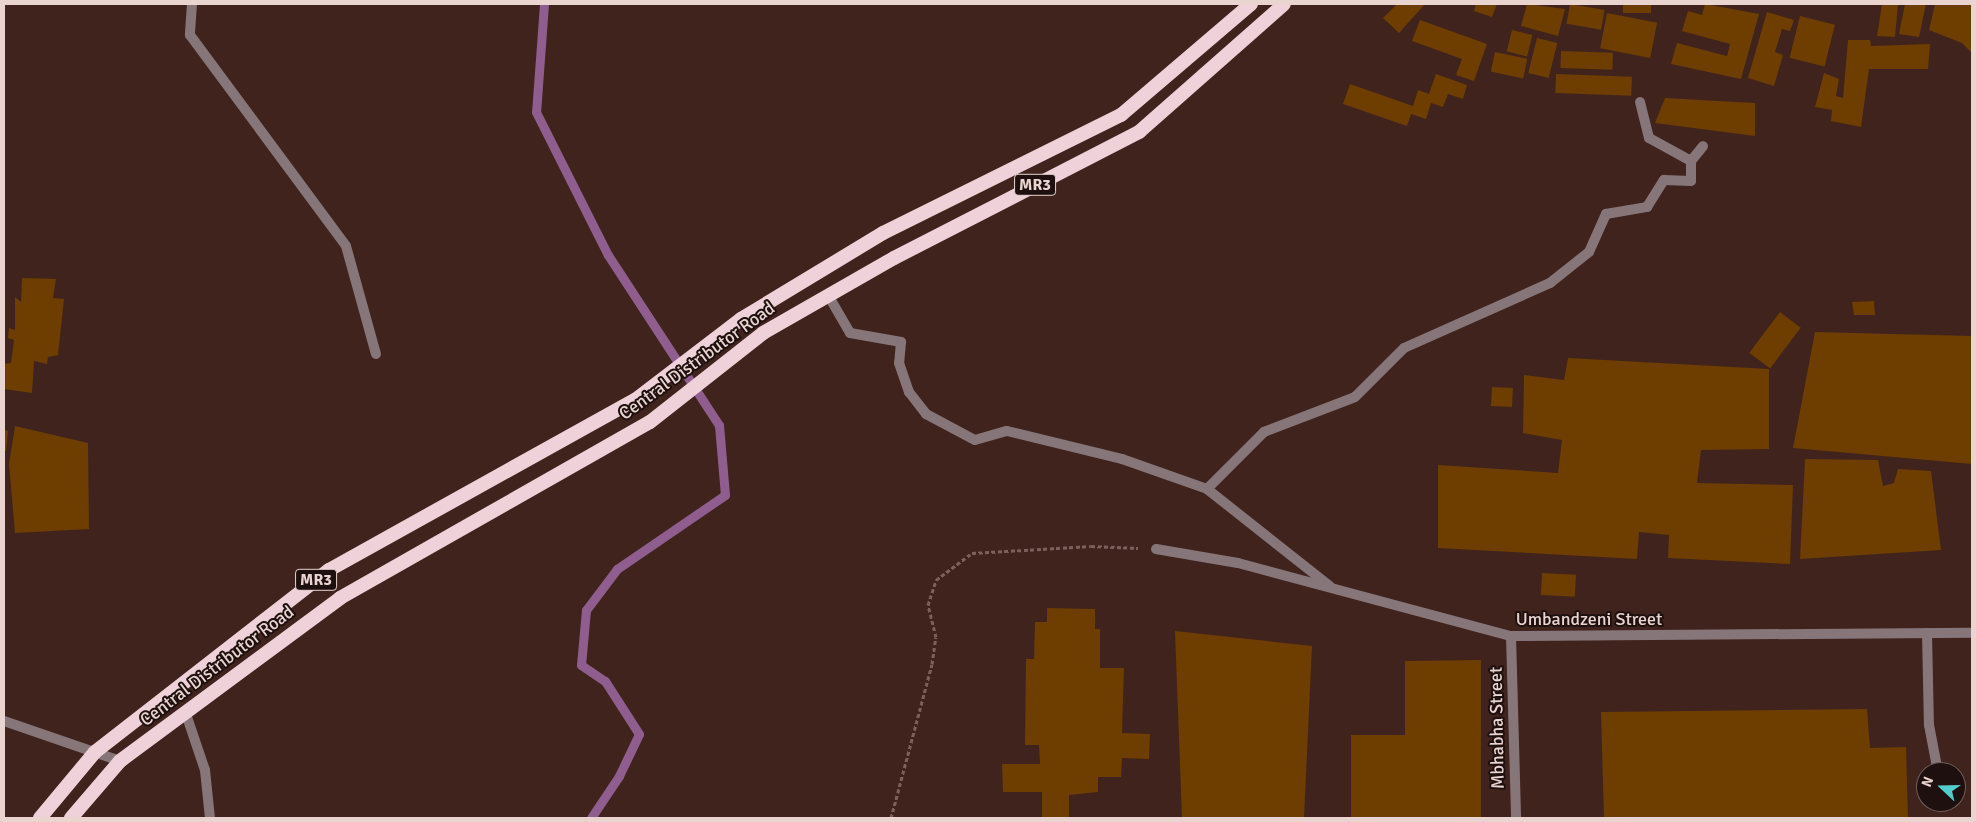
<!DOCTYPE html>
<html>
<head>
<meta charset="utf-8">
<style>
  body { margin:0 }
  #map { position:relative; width:1976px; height:822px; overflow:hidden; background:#40231d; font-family:Signika,sans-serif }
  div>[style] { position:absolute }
  .stream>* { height:9px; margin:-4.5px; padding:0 4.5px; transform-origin:4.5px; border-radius:4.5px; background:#8f5e8f }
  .building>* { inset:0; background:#6d3e00; transform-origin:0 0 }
  .path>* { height:3px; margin-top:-1.5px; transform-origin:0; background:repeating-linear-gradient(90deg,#7b605b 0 4px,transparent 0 6.5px) }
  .service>* { height:10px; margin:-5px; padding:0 5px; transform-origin:5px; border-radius:5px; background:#86767a }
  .minor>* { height:10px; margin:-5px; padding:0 5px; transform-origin:5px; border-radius:5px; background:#86767a }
  .tertiary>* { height:10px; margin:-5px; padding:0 5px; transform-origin:5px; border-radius:5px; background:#86767a }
  .trunk>* { height:14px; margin:-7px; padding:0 7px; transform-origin:7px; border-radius:7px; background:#eed1d9 }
  span { translate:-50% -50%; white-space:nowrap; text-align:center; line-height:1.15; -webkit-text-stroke:4px #1e100e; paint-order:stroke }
  .shield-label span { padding:1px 4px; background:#1e100e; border:1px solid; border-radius:4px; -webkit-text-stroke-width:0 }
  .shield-label { font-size:16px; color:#e9d4d0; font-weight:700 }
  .street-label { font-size:18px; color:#e9d4d0 }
  .frame { position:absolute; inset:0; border:5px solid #e9d4d0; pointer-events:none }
  .north { position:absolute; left:1916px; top:762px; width:50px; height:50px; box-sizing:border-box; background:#1e100e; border:1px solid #6f5e5c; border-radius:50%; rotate:291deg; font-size:14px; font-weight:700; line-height:20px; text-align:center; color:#e9d4d0 }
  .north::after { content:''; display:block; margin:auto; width:18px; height:22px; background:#52cdcc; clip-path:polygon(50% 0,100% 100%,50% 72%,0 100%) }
</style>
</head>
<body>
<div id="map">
  <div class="stream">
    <div style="left:544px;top:4px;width:108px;rotate:94.2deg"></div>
    <div style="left:536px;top:112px;width:160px;rotate:63.3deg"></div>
    <div style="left:608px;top:255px;width:203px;rotate:56.9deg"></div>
    <div style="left:719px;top:425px;width:70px;rotate:85.1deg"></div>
    <div style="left:725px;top:495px;width:131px;rotate:145.6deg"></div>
    <div style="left:617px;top:569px;width:51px;rotate:127.1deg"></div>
    <div style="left:586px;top:610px;width:55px;rotate:95.2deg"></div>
    <div style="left:581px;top:665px;width:29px;rotate:34deg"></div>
    <div style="left:605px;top:681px;width:63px;rotate:57.3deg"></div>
    <div style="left:639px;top:734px;width:47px;rotate:115.5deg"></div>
    <div style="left:619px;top:776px;width:50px;rotate:123.7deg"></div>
  </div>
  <div class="building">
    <div style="clip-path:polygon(1397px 4px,1425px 4px,1399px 33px,1383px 18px)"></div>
    <div style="clip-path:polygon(1476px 4px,1497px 4px,1492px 17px,1474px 11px)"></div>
    <div style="clip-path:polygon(1527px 4px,1565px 9px,1558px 36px,1521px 26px)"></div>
    <div style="left:1570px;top:4px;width:35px;height:20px;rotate:10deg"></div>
    <div style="left:1623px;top:4px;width:28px;height:9px"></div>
    <div style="clip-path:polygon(1705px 4px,1759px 14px,1741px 79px,1671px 64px,1677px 43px,1727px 56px,1730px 44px,1682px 31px,1688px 11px,1702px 15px)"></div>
    <div style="clip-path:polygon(1882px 4px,1898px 4px,1895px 37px,1877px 36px)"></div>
    <div style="clip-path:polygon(1905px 4px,1926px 4px,1919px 37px,1899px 34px)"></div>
    <div style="clip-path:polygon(1935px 4px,1972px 4px,1972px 53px,1962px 43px,1929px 30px)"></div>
    <div style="clip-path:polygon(1767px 12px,1794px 20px,1790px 31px,1782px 29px,1775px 52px,1783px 55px,1774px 86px,1748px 78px)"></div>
    <div style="left:1607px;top:13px;width:51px;height:36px;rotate:11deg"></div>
    <div style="left:1800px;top:16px;width:36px;height:43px;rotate:14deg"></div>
    <div style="clip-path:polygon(1420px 20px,1487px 44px,1474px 81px,1456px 75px,1462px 59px,1412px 41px)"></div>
    <div style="left:1512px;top:30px;width:21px;height:22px;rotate:14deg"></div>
    <div style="left:1537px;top:38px;width:21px;height:36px;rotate:14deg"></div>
    <div style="clip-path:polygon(1848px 40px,1870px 40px,1871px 46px,1930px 44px,1928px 69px,1869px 69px,1861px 127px,1831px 121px,1832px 110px,1815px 107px,1824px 73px,1839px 79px,1836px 96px,1843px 98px)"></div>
    <div style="left:1561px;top:51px;width:52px;height:17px;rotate:2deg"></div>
    <div style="left:1495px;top:52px;width:33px;height:20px;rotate:12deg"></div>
    <div style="clip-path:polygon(1436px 74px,1467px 85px,1463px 99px,1448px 94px,1443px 107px,1431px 103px,1426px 119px,1411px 114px,1407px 126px,1343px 104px,1350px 84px,1413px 106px,1418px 90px,1429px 94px)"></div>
    <div style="left:1556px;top:74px;width:76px;height:19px;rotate:2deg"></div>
    <div style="clip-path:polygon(1665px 98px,1755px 103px,1755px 136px,1655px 123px)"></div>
    <div style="clip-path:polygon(22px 278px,56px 279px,53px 298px,64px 299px,58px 355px,48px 357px,47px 364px,34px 361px,32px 393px,4px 389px,4px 364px,11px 363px,14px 340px,8px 338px,9px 328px,15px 330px,15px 297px,21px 302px)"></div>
    <div style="clip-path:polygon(1874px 301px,1875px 315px,1854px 315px,1852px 302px)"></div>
    <div style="left:1780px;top:312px;width:26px;height:51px;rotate:37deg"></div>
    <div style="clip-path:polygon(1815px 332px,1972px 336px,1972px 464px,1793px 448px)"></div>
    <div style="clip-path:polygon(1568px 358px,1769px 369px,1769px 449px,1701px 450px,1697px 483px,1793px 485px,1790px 564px,1668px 558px,1669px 535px,1639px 532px,1637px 559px,1438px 548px,1438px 465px,1558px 473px,1562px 440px,1523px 433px,1524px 375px,1564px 380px)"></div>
    <div style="left:1492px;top:387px;width:21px;height:19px;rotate:3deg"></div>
    <div style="clip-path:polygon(15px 426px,88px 443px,89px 529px,15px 533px,9px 464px)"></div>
    <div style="clip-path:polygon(4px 430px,8px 431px,6px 451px,4px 451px)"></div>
    <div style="clip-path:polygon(1805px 459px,1878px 460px,1883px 486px,1894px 483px,1898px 469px,1931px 471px,1941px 550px,1800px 559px)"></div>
    <div style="left:1542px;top:573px;width:34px;height:22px;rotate:3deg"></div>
    <div style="clip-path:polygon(1047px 608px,1095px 609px,1095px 629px,1100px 629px,1100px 668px,1124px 668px,1122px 733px,1150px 734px,1149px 759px,1122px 758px,1121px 777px,1098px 777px,1098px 792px,1069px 795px,1069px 818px,1042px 818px,1042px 792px,1003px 792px,1002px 764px,1040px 764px,1039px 745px,1025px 745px,1026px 659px,1034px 659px,1035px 622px,1047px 622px)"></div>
    <div style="clip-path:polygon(1175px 631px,1312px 646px,1304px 818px,1182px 818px)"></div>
    <div style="clip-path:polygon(1481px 660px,1481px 818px,1351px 818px,1351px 735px,1405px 735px,1405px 661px)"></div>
    <div style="clip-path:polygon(1867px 709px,1870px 748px,1906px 747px,1908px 818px,1604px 818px,1601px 712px)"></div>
  </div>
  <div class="path">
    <div style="left:891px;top:818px;width:159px;rotate:-75.1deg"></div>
    <div style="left:932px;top:664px;width:27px;rotate:-82deg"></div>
    <div style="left:936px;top:637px;width:33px;rotate:-104deg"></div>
    <div style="left:928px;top:605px;width:26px;rotate:-72deg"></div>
    <div style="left:936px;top:580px;width:45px;rotate:-36.9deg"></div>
    <div style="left:972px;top:553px;width:119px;rotate:-3.4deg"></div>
    <div style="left:1091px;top:546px;width:47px;rotate:2.4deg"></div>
  </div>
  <div class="service">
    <div style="left:186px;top:714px;width:59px;rotate:71.3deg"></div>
    <div style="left:205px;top:770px;width:48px;rotate:84.1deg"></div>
  </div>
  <div class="minor">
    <div style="left:192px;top:4px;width:31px;rotate:94deg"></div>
    <div style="left:190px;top:35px;width:262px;rotate:53.5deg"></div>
    <div style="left:346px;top:246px;width:112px;rotate:74.5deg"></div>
    <div style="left:1691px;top:161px;width:19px;rotate:-51deg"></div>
    <div style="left:828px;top:295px;width:44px;rotate:59.9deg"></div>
    <div style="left:850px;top:333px;width:52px;rotate:10deg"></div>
    <div style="left:901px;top:342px;width:21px;rotate:95deg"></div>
    <div style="left:899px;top:363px;width:31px;rotate:71deg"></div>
    <div style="left:909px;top:392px;width:28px;rotate:52deg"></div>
    <div style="left:926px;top:414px;width:55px;rotate:28deg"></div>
    <div style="left:975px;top:440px;width:33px;rotate:-16deg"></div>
    <div style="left:1007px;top:431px;width:118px;rotate:13.7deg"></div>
    <div style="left:1122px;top:459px;width:90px;rotate:19.4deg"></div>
    <div style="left:1207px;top:489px;width:157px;rotate:38.3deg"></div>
    <div style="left:1207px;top:489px;width:81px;rotate:-45deg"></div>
    <div style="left:1264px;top:432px;width:97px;rotate:-21deg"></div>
    <div style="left:1355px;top:397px;width:69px;rotate:-45deg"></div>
    <div style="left:1404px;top:348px;width:160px;rotate:-24deg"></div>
    <div style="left:1550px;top:283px;width:50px;rotate:-38.5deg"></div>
    <div style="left:1589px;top:252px;width:42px;rotate:-65.9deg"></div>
    <div style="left:1606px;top:214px;width:42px;rotate:-9.7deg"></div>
    <div style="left:1647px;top:207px;width:32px;rotate:-58deg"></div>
    <div style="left:1664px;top:180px;width:27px;rotate:2deg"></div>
    <div style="left:1691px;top:181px;width:20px;rotate:-90deg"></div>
    <div style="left:1691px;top:161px;width:48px;rotate:-151.3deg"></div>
    <div style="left:1649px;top:138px;width:37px;rotate:-104deg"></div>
    <div style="left:1156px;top:549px;width:83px;rotate:9.7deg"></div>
    <div style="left:1238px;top:563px;width:283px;rotate:15deg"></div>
    <div style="left:1511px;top:636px;width:461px;rotate:-0.4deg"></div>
    <div style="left:1927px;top:633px;width:92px;rotate:88.8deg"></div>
    <div style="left:1929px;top:725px;width:48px;rotate:79.2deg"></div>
    <div style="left:1511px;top:636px;width:182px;rotate:88.4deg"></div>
    <div style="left:1943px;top:802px;width:2px;rotate:90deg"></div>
  </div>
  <div class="tertiary">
    <div style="left:4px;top:721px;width:123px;rotate:19deg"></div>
  </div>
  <div class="trunk">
    <div style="left:40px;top:818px;width:86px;rotate:-50.2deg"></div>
    <div style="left:95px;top:752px;width:296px;rotate:-37.9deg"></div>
    <div style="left:329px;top:570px;width:350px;rotate:-29.1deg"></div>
    <div style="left:635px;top:400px;width:133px;rotate:-37.4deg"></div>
    <div style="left:741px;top:319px;width:166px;rotate:-31.2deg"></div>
    <div style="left:883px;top:233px;width:266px;rotate:-26.4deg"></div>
    <div style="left:1121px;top:115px;width:171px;rotate:-40.5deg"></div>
    <div style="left:71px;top:818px;width:75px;rotate:-49.3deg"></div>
    <div style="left:120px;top:761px;width:274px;rotate:-36.5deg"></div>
    <div style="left:340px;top:598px;width:356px;rotate:-29.6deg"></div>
    <div style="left:650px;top:422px;width:144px;rotate:-38.2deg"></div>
    <div style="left:763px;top:333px;width:151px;rotate:-29.8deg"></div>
    <div style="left:894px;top:258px;width:276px;rotate:-27.2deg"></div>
    <div style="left:1139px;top:132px;width:193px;rotate:-41.4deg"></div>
  </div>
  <div class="shield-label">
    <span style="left:1035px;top:185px">MR3</span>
    <span style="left:316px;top:580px">MR3</span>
  </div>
  <div class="street-label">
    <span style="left:697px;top:361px;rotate:-36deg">Central Distributor Road</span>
    <span style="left:1589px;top:619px">Umbandzeni Street</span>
    <span style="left:217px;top:666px;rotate:-37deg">Central Distributor Road</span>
    <span style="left:1497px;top:728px;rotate:-91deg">Mbhabha Street</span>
  </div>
  <div class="frame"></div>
  <div class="north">N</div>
</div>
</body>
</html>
